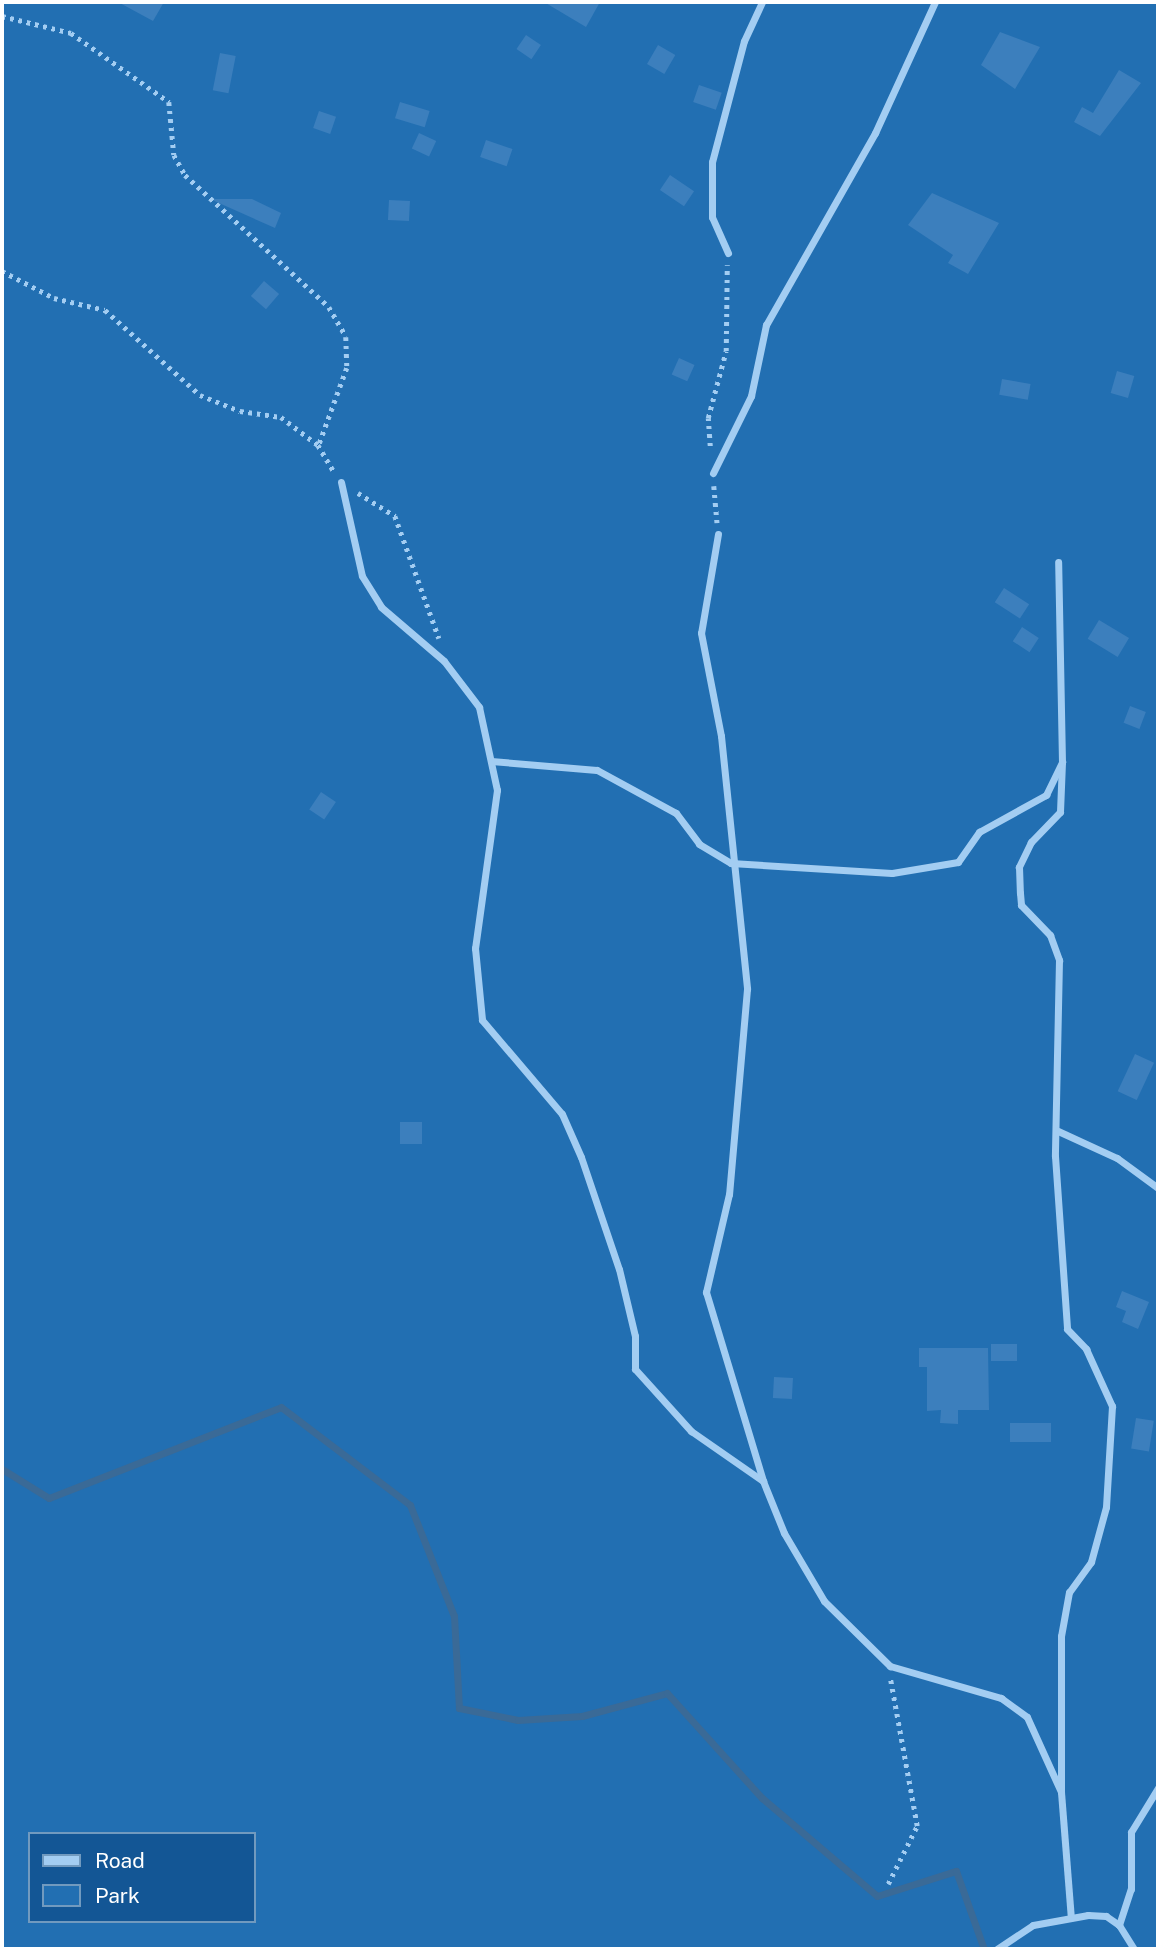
<!DOCTYPE html>
<html>
<head>
<meta charset="utf-8">
<style>
  body { margin:0 }
  #map { position:relative; width:1160px; height:1951px; overflow:hidden; background:#135695; font-family:"Public Sans",sans-serif }
  div>[style] { position:absolute }
  .green>* { inset:0; background:#226fb2 }
  .stream>* { height:7px; margin:-3.5px; padding:0 3.5px; transform-origin:3.5px; border-radius:3.5px; background:#3a6a97 }
  .building>* { inset:0; background:#3c7fbd; transform-origin:0 0 }
  .path>* { height:4.5px; margin-top:-2.25px; transform-origin:0; background:repeating-linear-gradient(90deg,#a3cdf2 0 3.5px,transparent 0 8.5px) }
  .minor>* { height:7px; margin:-3.5px; padding:0 3.5px; transform-origin:3.5px; border-radius:3.5px; background:#a3cdf2 }
  span { translate:-50% -50%; white-space:nowrap; text-align:center; line-height:1.15; -webkit-text-stroke:7px #135695; paint-order:stroke }
  .frame { position:absolute; inset:0; border:4px solid #fff; pointer-events:none }
  .legend { position:absolute; left:28px; top:1832px; width:228px; height:91px; box-sizing:border-box; background:#135695; border:2px solid #719abf; margin:0; padding:9px 12px; list-style:none; font-size:21px; color:#fff }
  .legend li { display:flex; align-items:center; gap:14px; height:35px }
  .legend b { width:35px; border:2px solid #719abf }
</style>
</head>
<body>
<div id="map">
  <div class="green">
    <div style="clip-path:polygon(evenodd,2px 2px,1158px 2px,1158px 1949px,2px 1949px,2px 2px,30px 1834px,254px 1834px,254px 1921px,30px 1921px,30px 1834px)"></div>
  </div>
  <div class="stream">
    <div style="left:2px;top:1469px;width:55px;rotate:31.7deg"></div>
    <div style="left:49px;top:1498px;width:249px;rotate:-21.4deg"></div>
    <div style="left:281px;top:1407px;width:162px;rotate:37.2deg"></div>
    <div style="left:410px;top:1505px;width:119px;rotate:68.4deg"></div>
    <div style="left:454px;top:1616px;width:92px;rotate:86.9deg"></div>
    <div style="left:459px;top:1708px;width:60px;rotate:11.5deg"></div>
    <div style="left:518px;top:1720px;width:64px;rotate:-3.6deg"></div>
    <div style="left:582px;top:1716px;width:88px;rotate:-15.1deg"></div>
    <div style="left:667px;top:1693px;width:142px;rotate:47.9deg"></div>
    <div style="left:762px;top:1798px;width:151px;rotate:40.4deg"></div>
    <div style="left:877px;top:1896px;width:83px;rotate:-17.6deg"></div>
    <div style="left:956px;top:1871px;width:83px;rotate:70.3deg"></div>
  </div>
  <div class="building">
    <div style="clip-path:polygon(118px 2px,164px 2px,153px 21px)"></div>
    <div style="clip-path:polygon(544px 2px,600px 2px,586px 27px)"></div>
    <div style="clip-path:polygon(1000px 32px,1040px 47px,1015px 89px,981px 65px)"></div>
    <div style="left:526px;top:35px;width:18px;height:17px;rotate:34deg"></div>
    <div style="left:658px;top:45px;width:20px;height:22px;rotate:30deg"></div>
    <div style="left:220px;top:53px;width:16px;height:38px;rotate:11deg"></div>
    <div style="clip-path:polygon(1119px 70px,1141px 83px,1100px 136px,1074px 122px,1082px 107px,1093px 113px)"></div>
    <div style="left:699px;top:85px;width:24px;height:18px;rotate:19deg"></div>
    <div style="left:400px;top:102px;width:31px;height:17px;rotate:17deg"></div>
    <div style="left:319px;top:111px;width:18px;height:18px;rotate:19deg"></div>
    <div style="left:419px;top:133px;width:19px;height:17px;rotate:25deg"></div>
    <div style="left:486px;top:140px;width:28px;height:18px;rotate:19deg"></div>
    <div style="left:670px;top:175px;width:29px;height:18px;rotate:34deg"></div>
    <div style="clip-path:polygon(932px 193px,999px 223px,968px 274px,948px 263px,953px 255px,908px 225px)"></div>
    <div style="clip-path:polygon(210px 199px,252px 199px,281px 213px,275px 228px)"></div>
    <div style="left:389px;top:200px;width:21px;height:20px;rotate:3deg"></div>
    <div style="left:264px;top:281px;width:20px;height:20px;rotate:41deg"></div>
    <div style="left:679px;top:358px;width:17px;height:18px;rotate:24deg"></div>
    <div style="left:1117px;top:371px;width:18px;height:23px;rotate:16deg"></div>
    <div style="left:1002px;top:379px;width:29px;height:16px;rotate:10deg"></div>
    <div style="left:1004px;top:588px;width:30px;height:17px;rotate:33deg"></div>
    <div style="left:1099px;top:620px;width:35px;height:22px;rotate:31deg"></div>
    <div style="left:1022px;top:627px;width:20px;height:17px;rotate:33deg"></div>
    <div style="left:1130px;top:706px;width:17px;height:18px;rotate:21deg"></div>
    <div style="left:321px;top:792px;width:18px;height:21px;rotate:34deg"></div>
    <div style="left:1135px;top:1054px;width:21px;height:41px;rotate:25deg"></div>
    <div style="left:400px;top:1122px;width:22px;height:22px"></div>
    <div style="clip-path:polygon(1122px 1291px,1149px 1302px,1138px 1329px,1122px 1322px,1126px 1311px,1116px 1307px)"></div>
    <div style="left:1017px;top:1344px;width:17px;height:26px;rotate:90deg"></div>
    <div style="clip-path:polygon(919px 1348px,988px 1348px,989px 1410px,958px 1410px,958px 1424px,940px 1423px,941px 1410px,927px 1411px,927px 1367px,919px 1367px)"></div>
    <div style="left:774px;top:1377px;width:19px;height:21px;rotate:3deg"></div>
    <div style="left:1136px;top:1418px;width:18px;height:31px;rotate:9deg"></div>
    <div style="left:1051px;top:1423px;width:19px;height:41px;rotate:90deg"></div>
  </div>
  <div class="path">
    <div style="left:2px;top:16px;width:71px;rotate:13.8deg"></div>
    <div style="left:71px;top:33px;width:120px;rotate:35.1deg"></div>
    <div style="left:169px;top:102px;width:53px;rotate:84.6deg"></div>
    <div style="left:174px;top:155px;width:23px;rotate:61deg"></div>
    <div style="left:185px;top:175px;width:195px;rotate:42.5deg"></div>
    <div style="left:329px;top:307px;width:34px;rotate:60deg"></div>
    <div style="left:346px;top:337px;width:31px;rotate:88deg"></div>
    <div style="left:347px;top:368px;width:82px;rotate:110deg"></div>
    <div style="left:2px;top:271px;width:59px;rotate:27.4deg"></div>
    <div style="left:54px;top:298px;width:52px;rotate:13.2deg"></div>
    <div style="left:105px;top:310px;width:127px;rotate:41.8deg"></div>
    <div style="left:200px;top:395px;width:43px;rotate:21.8deg"></div>
    <div style="left:240px;top:411px;width:41px;rotate:8.3deg"></div>
    <div style="left:281px;top:417px;width:46px;rotate:37.1deg"></div>
    <div style="left:318px;top:445px;width:31px;rotate:59deg"></div>
    <div style="left:710px;top:446px;width:28px;rotate:-94deg"></div>
    <div style="left:708px;top:418px;width:69px;rotate:-75deg"></div>
    <div style="left:726px;top:351px;width:86px;rotate:-89.3deg"></div>
    <div style="left:714px;top:486px;width:37px;rotate:85deg"></div>
    <div style="left:358px;top:493px;width:44px;rotate:31.9deg"></div>
    <div style="left:395px;top:516px;width:130px;rotate:70.2deg"></div>
    <div style="left:888px;top:1884px;width:65px;rotate:-63.4deg"></div>
    <div style="left:917px;top:1826px;width:150px;rotate:-100.3deg"></div>
  </div>
  <div class="minor">
    <div style="left:728px;top:253px;width:39px;rotate:-114deg"></div>
    <div style="left:712px;top:217px;width:55px;rotate:-90deg"></div>
    <div style="left:712px;top:162px;width:125px;rotate:-75.2deg"></div>
    <div style="left:744px;top:41px;width:43px;rotate:-65.2deg"></div>
    <div style="left:713px;top:473px;width:86px;rotate:-63.7deg"></div>
    <div style="left:751px;top:396px;width:73px;rotate:-78.1deg"></div>
    <div style="left:766px;top:325px;width:221px;rotate:-60.4deg"></div>
    <div style="left:875px;top:133px;width:144px;rotate:-65.4deg"></div>
    <div style="left:341px;top:482px;width:96px;rotate:77.4deg"></div>
    <div style="left:362px;top:576px;width:36px;rotate:58deg"></div>
    <div style="left:381px;top:607px;width:83px;rotate:40.6deg"></div>
    <div style="left:444px;top:661px;width:58px;rotate:52.7deg"></div>
    <div style="left:479px;top:707px;width:85px;rotate:77.8deg"></div>
    <div style="left:497px;top:790px;width:160px;rotate:97.9deg"></div>
    <div style="left:475px;top:948px;width:72px;rotate:84.4deg"></div>
    <div style="left:482px;top:1020px;width:123px;rotate:49.6deg"></div>
    <div style="left:562px;top:1114px;width:47px;rotate:66.2deg"></div>
    <div style="left:581px;top:1157px;width:118px;rotate:71.3deg"></div>
    <div style="left:619px;top:1269px;width:69px;rotate:76.6deg"></div>
    <div style="left:635px;top:1336px;width:33px;rotate:90deg"></div>
    <div style="left:635px;top:1369px;width:84px;rotate:47.9deg"></div>
    <div style="left:691px;top:1431px;width:88px;rotate:34.8deg"></div>
    <div style="left:763px;top:1481px;width:56px;rotate:68deg"></div>
    <div style="left:784px;top:1533px;width:79px;rotate:59.5deg"></div>
    <div style="left:824px;top:1601px;width:93px;rotate:44.6deg"></div>
    <div style="left:890px;top:1666px;width:116px;rotate:16.1deg"></div>
    <div style="left:1001px;top:1698px;width:32px;rotate:36deg"></div>
    <div style="left:1027px;top:1717px;width:82px;rotate:65.6deg"></div>
    <div style="left:718px;top:534px;width:100px;rotate:99.7deg"></div>
    <div style="left:701px;top:633px;width:105px;rotate:79deg"></div>
    <div style="left:721px;top:736px;width:254px;rotate:84.1deg"></div>
    <div style="left:747px;top:989px;width:206px;rotate:95deg"></div>
    <div style="left:729px;top:1194px;width:101px;rotate:103.2deg"></div>
    <div style="left:706px;top:1292px;width:197px;rotate:73.2deg"></div>
    <div style="left:491px;top:761px;width:106px;rotate:4.9deg"></div>
    <div style="left:597px;top:770px;width:90px;rotate:28.6deg"></div>
    <div style="left:676px;top:813px;width:39px;rotate:53deg"></div>
    <div style="left:699px;top:844px;width:37px;rotate:31deg"></div>
    <div style="left:731px;top:863px;width:161px;rotate:3.6deg"></div>
    <div style="left:892px;top:873px;width:67px;rotate:-9.5deg"></div>
    <div style="left:958px;top:862px;width:37px;rotate:-55deg"></div>
    <div style="left:979px;top:832px;width:77px;rotate:-28.9deg"></div>
    <div style="left:1046px;top:795px;width:37px;rotate:-64deg"></div>
    <div style="left:1062px;top:762px;width:200px;rotate:-91.1deg"></div>
    <div style="left:1062px;top:762px;width:50px;rotate:92.3deg"></div>
    <div style="left:1060px;top:812px;width:42px;rotate:134deg"></div>
    <div style="left:1031px;top:842px;width:28px;rotate:116deg"></div>
    <div style="left:1019px;top:867px;width:26px;rotate:88deg"></div>
    <div style="left:1020px;top:893px;width:12px;rotate:85deg"></div>
    <div style="left:1021px;top:905px;width:42px;rotate:46deg"></div>
    <div style="left:1050px;top:935px;width:27px;rotate:70deg"></div>
    <div style="left:1059px;top:960px;width:196px;rotate:91.2deg"></div>
    <div style="left:1055px;top:1156px;width:173px;rotate:86deg"></div>
    <div style="left:1067px;top:1329px;width:28px;rotate:46deg"></div>
    <div style="left:1086px;top:1349px;width:63px;rotate:65.5deg"></div>
    <div style="left:1112px;top:1406px;width:101px;rotate:93.4deg"></div>
    <div style="left:1106px;top:1507px;width:57px;rotate:105.3deg"></div>
    <div style="left:1091px;top:1562px;width:37px;rotate:126deg"></div>
    <div style="left:1069px;top:1592px;width:45px;rotate:100.3deg"></div>
    <div style="left:1061px;top:1636px;width:156px;rotate:90deg"></div>
    <div style="left:1061px;top:1792px;width:126px;rotate:85.5deg"></div>
    <div style="left:1058px;top:1131px;width:65px;rotate:24.6deg"></div>
    <div style="left:1117px;top:1158px;width:51px;rotate:36.2deg"></div>
    <div style="left:1119px;top:1925px;width:38px;rotate:-72deg"></div>
    <div style="left:1131px;top:1889px;width:57px;rotate:-90deg"></div>
    <div style="left:1131px;top:1832px;width:52px;rotate:-58.5deg"></div>
    <div style="left:997px;top:1949px;width:43px;rotate:-33.7deg"></div>
    <div style="left:1033px;top:1925px;width:56px;rotate:-10.3deg"></div>
    <div style="left:1088px;top:1915px;width:18px;rotate:3deg"></div>
    <div style="left:1106px;top:1916px;width:16px;rotate:35deg"></div>
    <div style="left:1119px;top:1925px;width:28px;rotate:58deg"></div>
  </div>
  <div class="frame"></div>
  <ul class="legend">
  <li><b style="height:9px;background:#a3cdf2"></b>Road</li>
  <li><b style="height:19px;background:#226fb2"></b>Park</li>
  </ul>
</div>
</body>
</html>
